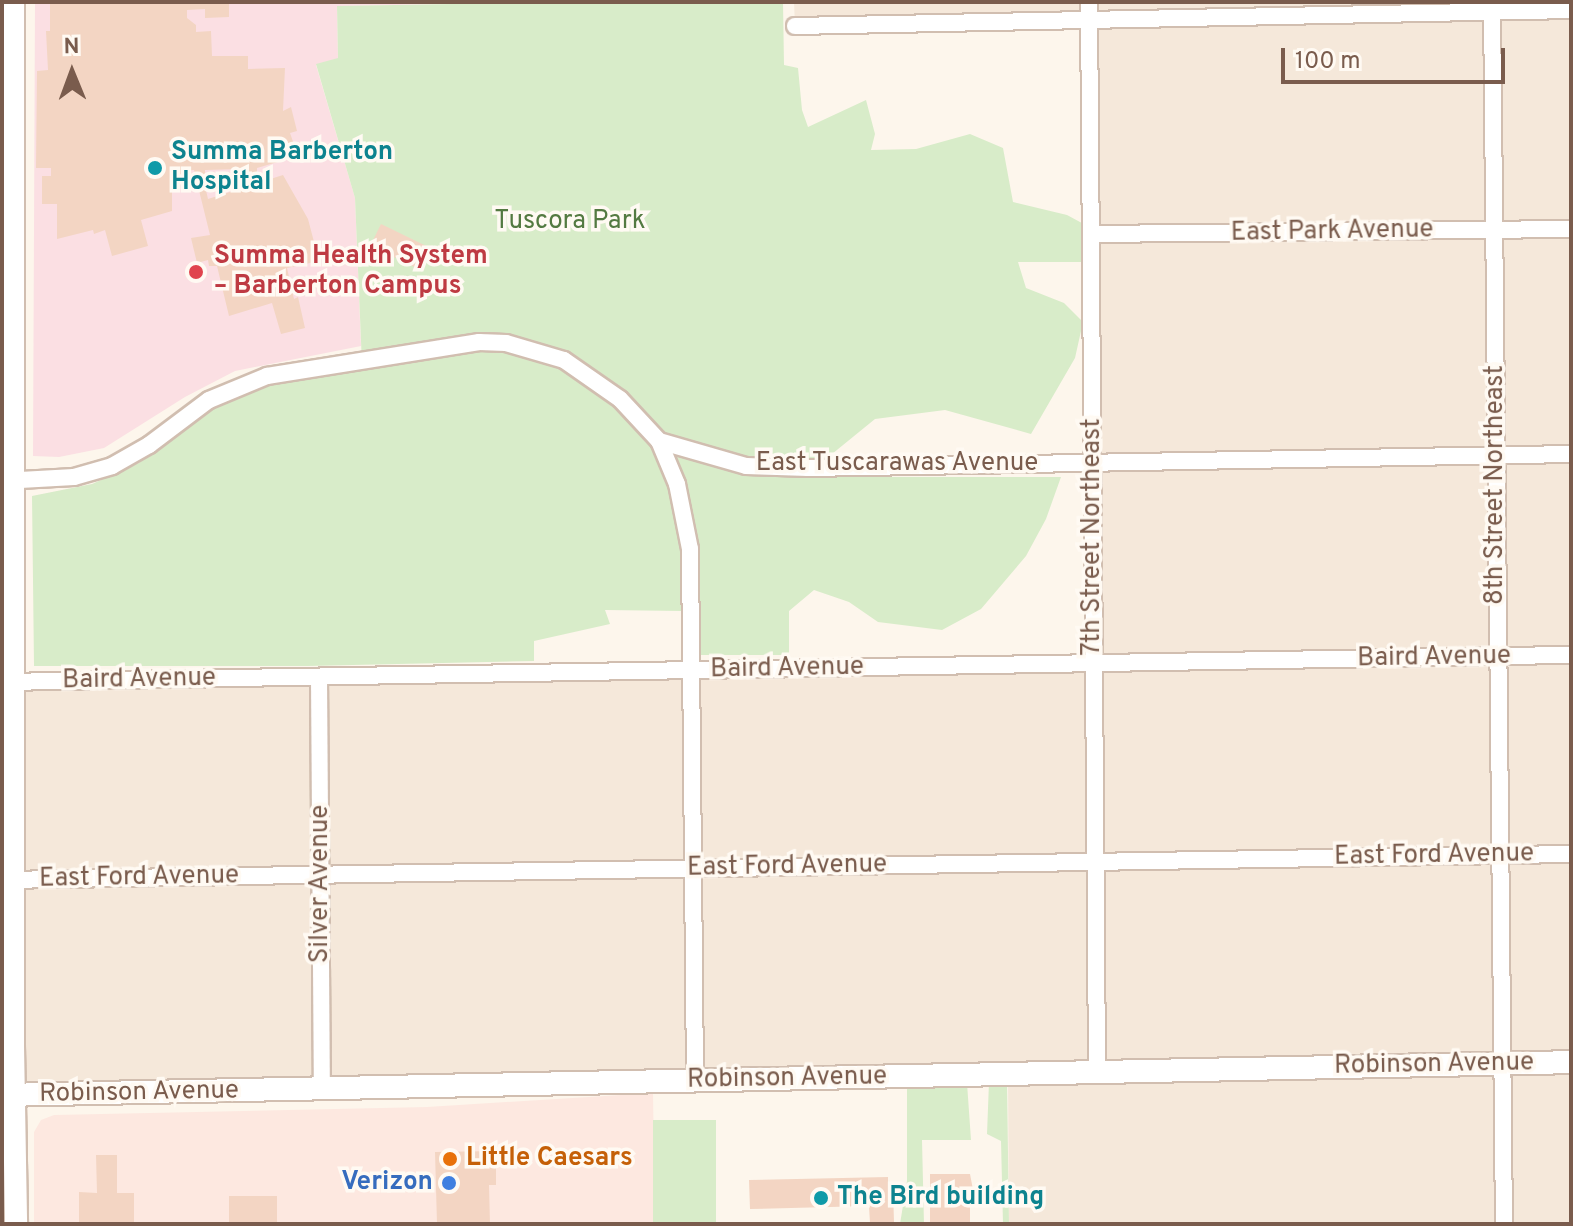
<!DOCTYPE html>
<html>
<head>
<meta charset="utf-8">
<style>
  body { margin:0 }
  #map { position:relative; width:1573px; height:1226px; overflow:hidden; background:#fdf6ec; font-family:Overpass,sans-serif }
  div>[style] { position:absolute }
  .residential>* { inset:0; background:#f5e8da }
  .commercial>* { inset:0; background:#fde8e0 }
  .medical>* { inset:0; background:#fbdfe3 }
  .green>* { inset:0; background:#d8ecc9; transform-origin:0 0 }
  .building>* { inset:0; background:#f3d5c3; transform-origin:0 0 }
  .roads { filter:drop-shadow(2px 0 #d1beb0) drop-shadow(-2px 0 #d1beb0) drop-shadow(0 2px #d1beb0) drop-shadow(0 -2px #d1beb0) }
  .minor>* { height:16px; margin:-8px; padding:0 8px; transform-origin:8px; border-radius:8px; background:#fff }
  .secondary>* { height:22px; margin:-11px; padding:0 11px; transform-origin:11px; border-radius:11px; background:#fff }
  .dots>* { width:22px; height:22px; translate:-50% -50%; box-sizing:border-box; border:4px solid #fffaf3; border-radius:50% }
  span { translate:-50% -50%; white-space:nowrap; text-align:center; line-height:1.15; -webkit-text-stroke:7px #fffaf3; paint-order:stroke }
  .culture-label { font-size:26px; color:#0d838f; font-weight:700 }
  .left { translate:0 -50%; text-align:left }
  .park-label { font-size:26px; color:#537a41 }
  .street-label { font-size:26px; color:#7a5c4d }
  .health-label { font-size:26px; color:#be3a42; font-weight:700 }
  .food-label { font-size:26px; color:#c56008; font-weight:700 }
  .shop-label { font-size:26px; color:#366cbe; font-weight:700 }
  .right { translate:-100% -50%; text-align:right }
  .frame { position:absolute; inset:0; border:4px solid #7a5c4d; pointer-events:none }
  .north { position:absolute; left:32px; top:32px; width:80px; height:80px; -webkit-text-stroke:6px #fffaf3; paint-order:stroke; rotate:359deg; font-size:22px; font-weight:700; line-height:32px; text-align:center; color:#7a5c4d }
  .north::after { content:''; display:block; margin:auto; width:28px; height:36px; background:#7a5c4d; clip-path:polygon(50% 0,100% 100%,50% 72%,0 100%) }
  .scale { position:absolute; left:1281px; top:48px; width:224px; height:36px; box-sizing:border-box; border:4px solid #7a5c4d; border-top:0; padding-left:10px; font-size:24px; line-height:28px; white-space:nowrap; color:#7a5c4d; -webkit-text-stroke:6px #fffaf3; paint-order:stroke }
</style>
</head>
<body>
<div id="map">
  <div class="residential">
    <div style="clip-path:polygon(2px 2px,13px 681px,1094px 664px,1089px 20px,795px 26px,794px 2px,1571px 2px,1571px 1224px,1009px 1224px,1008px 1075px,2px 1095px)"></div>
  </div>
  <div class="commercial">
    <div style="clip-path:polygon(653px 1093px,655px 1224px,34px 1224px,34px 1132px,41px 1120px,54px 1115px,427px 1107px)"></div>
  </div>
  <div class="medical">
    <div style="clip-path:polygon(35px 2px,570px 2px,337px 6px,338px 59px,316px 65px,355px 198px,361px 346px,235px 371px,185px 397px,104px 448px,59px 457px,33px 456px)"></div>
  </div>
  <div class="green">
    <div style="clip-path:polygon(570px 2px,783px 2px,784px 65px,798px 68px,802px 110px,808px 127px,866px 100px,875px 134px,871px 150px,916px 149px,970px 134px,1003px 148px,1013px 202px,1067px 215px,1093px 229px,1082px 262px,1018px 262px,1026px 288px,1064px 303px,1083px 322px,1075px 358px,1031px 434px,945px 410px,875px 419px,832px 454px,843px 477px,1061px 477px,1046px 519px,1026px 556px,981px 609px,942px 630px,878px 622px,849px 602px,814px 590px,789px 611px,789px 655px,681px 655px,682px 611px,605px 610px,610px 624px,534px 641px,534px 661px,308px 666px,34px 666px,32px 496px,92px 484px,139px 463px,155px 447px,220px 399px,272px 383px,362px 365px,355px 198px,316px 64px,338px 58px,337px 6px)"></div>
    <div style="clip-path:polygon(989px 1082px,1007px 1082px,1009px 1224px,1003px 1224px,1001px 1141px,987px 1134px)"></div>
    <div style="clip-path:polygon(967px 1083px,971px 1140px,922px 1140px,924px 1224px,900px 1224px,907px 1181px,907px 1084px)"></div>
    <div style="left:653px;top:1120px;width:63px;height:104px"></div>
  </div>
  <div class="building">
    <div style="clip-path:polygon(50px 2px,229px 2px,229px 17px,205px 18px,205px 9px,187px 10px,187px 18px,196px 25px,196px 32px,211px 31px,212px 56px,248px 56px,248px 69px,285px 68px,283px 111px,291px 107px,297px 131px,290px 133px,298px 156px,257px 168px,257px 174px,245px 176px,241px 169px,205px 170px,205px 186px,208px 199px,283px 175px,308px 219px,319px 261px,287px 268px,294px 299px,298px 297px,305px 328px,281px 334px,272px 303px,229px 316px,217px 266px,209px 266px,208px 260px,197px 263px,191px 238px,210px 235px,194px 170px,182px 171px,182px 183px,172px 183px,172px 211px,141px 220px,148px 246px,112px 256px,105px 230px,94px 234px,93px 230px,57px 239px,57px 204px,42px 204px,42px 176px,51px 176px,51px 168px,36px 168px,37px 71px,48px 70px,46px 31px,50px 31px)"></div>
    <div style="left:381px;top:224px;width:51px;height:24px;rotate:26deg"></div>
    <div style="clip-path:polygon(496px 1151px,496px 1185px,489px 1185px,490px 1224px,437px 1224px,435px 1152px)"></div>
    <div style="clip-path:polygon(96px 1155px,117px 1155px,117px 1193px,134px 1193px,134px 1224px,79px 1224px,79px 1192px,97px 1193px)"></div>
    <div style="clip-path:polygon(930px 1174px,970px 1174px,975px 1200px,970px 1200px,970px 1224px,930px 1224px)"></div>
    <div style="clip-path:polygon(888px 1177px,888px 1189px,893px 1189px,894px 1222px,870px 1223px,869px 1206px,750px 1209px,749px 1180px)"></div>
    <div style="left:229px;top:1196px;width:48px;height:28px"></div>
  </div>
  <div class="roads">
    <div class="minor">
      <div style="left:1089px;top:2px;width:1070px;rotate:89.57deg"></div>
      <div style="left:1492px;top:2px;width:1222px;rotate:89.44deg"></div>
      <div style="left:795px;top:26px;width:776px;rotate:-1.18deg"></div>
      <div style="left:1093px;top:234px;width:478px;rotate:-0.6deg"></div>
      <div style="left:659px;top:441px;width:47px;rotate:67.3deg"></div>
      <div style="left:677px;top:484px;width:66px;rotate:78.7deg"></div>
      <div style="left:690px;top:549px;width:532px;rotate:89.46deg"></div>
      <div style="left:2px;top:481px;width:72px;rotate:-3.2deg"></div>
      <div style="left:74px;top:477px;width:40px;rotate:-16deg"></div>
      <div style="left:112px;top:466px;width:43px;rotate:-29.6deg"></div>
      <div style="left:149px;top:445px;width:75px;rotate:-36.9deg"></div>
      <div style="left:209px;top:400px;width:63px;rotate:-22.5deg"></div>
      <div style="left:267px;top:376px;width:215px;rotate:-9.1deg"></div>
      <div style="left:479px;top:342px;width:27px;rotate:2deg"></div>
      <div style="left:506px;top:343px;width:60px;rotate:16.3deg"></div>
      <div style="left:564px;top:360px;width:68px;rotate:34.9deg"></div>
      <div style="left:620px;top:399px;width:57px;rotate:47.1deg"></div>
      <div style="left:659px;top:441px;width:91px;rotate:16deg"></div>
      <div style="left:746px;top:466px;width:62px;rotate:1.8deg"></div>
      <div style="left:808px;top:468px;width:763px;rotate:-1.05deg"></div>
      <div style="left:319px;top:677px;width:414px;rotate:89.6deg"></div>
      <div style="left:2px;top:682px;width:1569px;rotate:-0.99deg"></div>
      <div style="left:2px;top:880px;width:1569px;rotate:-0.95deg"></div>
    </div>
    <div class="secondary">
      <div style="left:13px;top:2px;width:1044px;rotate:90deg"></div>
      <div style="left:13px;top:1046px;width:178px;rotate:89deg"></div>
      <div style="left:2px;top:1095px;width:1569px;rotate:-1.2deg"></div>
    </div>
  </div>
  <div class="dots">
    <div style="left:155px;top:168px;background:#0f9aa8"></div>
    <div style="left:196px;top:272px;background:#e0444e"></div>
    <div style="left:450px;top:1159px;background:#e8710a"></div>
    <div style="left:449px;top:1183px;background:#3f7fe0"></div>
    <div style="left:821px;top:1198px;background:#0f9aa8"></div>
  </div>
  <div class="culture-label">
    <span class="left" style="left:171px;top:168px">Summa Barberton<br>Hospital</span>
    <span class="left" style="left:837px;top:1198px">The Bird building</span>
  </div>
  <div class="park-label">
    <span style="left:570px;top:222px">Tuscora Park</span>
  </div>
  <div class="street-label">
    <span style="left:1332px;top:232px;rotate:-1deg">East Park Avenue</span>
    <span style="left:897px;top:464px">East Tuscarawas Avenue</span>
    <span style="left:1496px;top:485px;rotate:-90deg">8th Street Northeast</span>
    <span style="left:1093px;top:537px;rotate:-90deg">7th Street Northeast</span>
    <span style="left:1434px;top:658px;rotate:-1deg">Baird Avenue</span>
    <span style="left:787px;top:669px;rotate:-1deg">Baird Avenue</span>
    <span style="left:139px;top:680px;rotate:-1deg">Baird Avenue</span>
    <span style="left:1434px;top:856px;rotate:-1deg">East Ford Avenue</span>
    <span style="left:787px;top:867px;rotate:-1deg">East Ford Avenue</span>
    <span style="left:139px;top:878px;rotate:-1deg">East Ford Avenue</span>
    <span style="left:321px;top:884px;rotate:-90deg">Silver Avenue</span>
    <span style="left:1434px;top:1065px;rotate:-1deg">Robinson Avenue</span>
    <span style="left:787px;top:1079px;rotate:-1deg">Robinson Avenue</span>
    <span style="left:139px;top:1093px;rotate:-1deg">Robinson Avenue</span>
  </div>
  <div class="health-label">
    <span class="left" style="left:214px;top:272px">Summa Health System<br>– Barberton Campus</span>
  </div>
  <div class="food-label">
    <span class="left" style="left:466px;top:1159px">Little Caesars</span>
  </div>
  <div class="shop-label">
    <span class="right" style="left:433px;top:1183px">Verizon</span>
  </div>
  <div class="frame"></div>
  <div class="north">N</div>
  <div class="scale">100 m</div>
</div>
</body>
</html>
